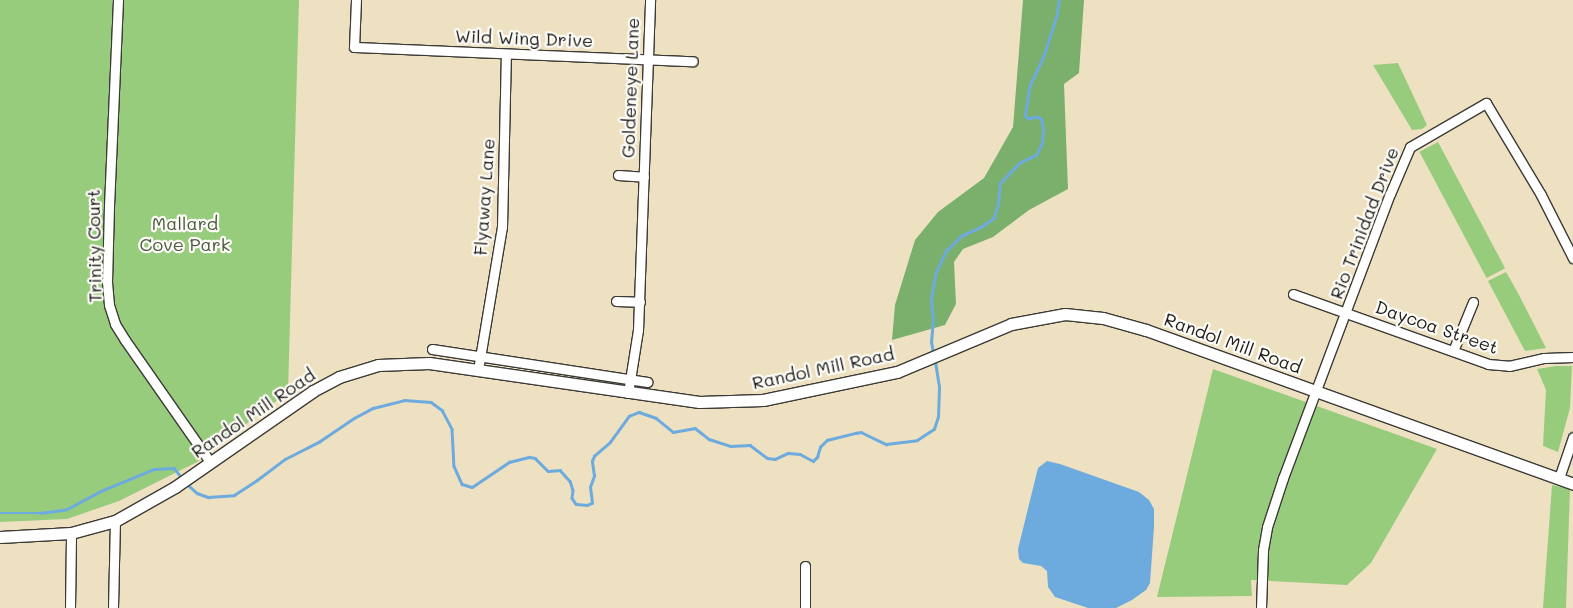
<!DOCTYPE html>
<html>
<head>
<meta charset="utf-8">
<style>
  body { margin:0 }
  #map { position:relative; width:1573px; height:608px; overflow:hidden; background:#eee1c2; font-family:Mali,sans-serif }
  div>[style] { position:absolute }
  .green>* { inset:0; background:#98cc7d; transform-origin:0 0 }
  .forest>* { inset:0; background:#7ab06c }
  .water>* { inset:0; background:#6dabdf }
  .stream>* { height:2.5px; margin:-1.25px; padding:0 1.25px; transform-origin:1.25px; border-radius:1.25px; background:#6dabdf }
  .roads { filter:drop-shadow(1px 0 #3c3a35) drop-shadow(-1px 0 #3c3a35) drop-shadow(0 1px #3c3a35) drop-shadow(0 -1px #3c3a35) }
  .minor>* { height:9px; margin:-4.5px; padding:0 4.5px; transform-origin:4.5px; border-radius:4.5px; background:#fff }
  .major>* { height:11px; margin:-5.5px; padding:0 5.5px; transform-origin:5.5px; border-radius:5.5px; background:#fff }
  span { translate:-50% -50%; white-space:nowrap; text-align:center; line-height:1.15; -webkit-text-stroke:4.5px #fdfcf7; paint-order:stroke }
  .street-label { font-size:18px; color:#1c1c1c }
  .park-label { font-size:18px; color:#475a3e }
</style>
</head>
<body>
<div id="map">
  <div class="green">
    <div style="clip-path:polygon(0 0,299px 0,288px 392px,197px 462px,119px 501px,67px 519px,0 522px)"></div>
    <div style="clip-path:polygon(1398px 63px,1427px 125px,1422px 129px,1412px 130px,1373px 65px)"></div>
    <div style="left:1438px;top:142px;width:143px;height:21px;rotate:62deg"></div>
    <div style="clip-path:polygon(1506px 272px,1518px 293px,1546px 348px,1525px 351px,1488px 281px)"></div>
    <div style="clip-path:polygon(1556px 366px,1572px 366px,1570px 408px,1558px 452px,1543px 446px,1546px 390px,1537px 369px)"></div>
    <div style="clip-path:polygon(1213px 369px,1437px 449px,1371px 563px,1347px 585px,1251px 580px,1252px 596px,1157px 597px)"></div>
    <div style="clip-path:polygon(1552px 485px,1570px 489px,1566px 608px,1543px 608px)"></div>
  </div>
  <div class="forest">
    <div style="clip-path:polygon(1023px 0,1084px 0,1079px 73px,1064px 84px,1068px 189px,1029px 210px,993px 237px,963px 249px,954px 262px,956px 304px,945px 325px,892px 340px,895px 305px,915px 240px,938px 212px,984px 178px,1013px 127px)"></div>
  </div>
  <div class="water">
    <div style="clip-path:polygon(1047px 461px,1060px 464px,1139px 492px,1149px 500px,1154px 509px,1154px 527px,1150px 583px,1146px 590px,1132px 600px,1116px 608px,1088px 608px,1055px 597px,1048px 587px,1047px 571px,1041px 566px,1023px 563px,1019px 559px,1018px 549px,1038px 468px)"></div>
  </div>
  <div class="stream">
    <div style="left:933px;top:353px;width:11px;rotate:-100deg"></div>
    <div style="left:931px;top:342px;width:23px;rotate:-85deg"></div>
    <div style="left:933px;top:319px;width:20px;rotate:-96deg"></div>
    <div style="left:931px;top:299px;width:27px;rotate:-80deg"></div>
    <div style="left:936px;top:272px;width:23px;rotate:-65deg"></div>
    <div style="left:946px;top:251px;width:21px;rotate:-45deg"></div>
    <div style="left:961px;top:236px;width:23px;rotate:-25deg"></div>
    <div style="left:982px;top:226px;width:14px;rotate:-34deg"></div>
    <div style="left:994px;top:218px;width:15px;rotate:-74deg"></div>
    <div style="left:998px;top:204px;width:21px;rotate:-85deg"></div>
    <div style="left:1000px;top:183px;width:28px;rotate:-46deg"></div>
    <div style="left:1019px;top:163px;width:19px;rotate:-25deg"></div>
    <div style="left:1036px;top:155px;width:13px;rotate:-63deg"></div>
    <div style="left:1042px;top:143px;width:14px;rotate:-86deg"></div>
    <div style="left:1043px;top:129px;width:10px;rotate:-101deg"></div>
    <div style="left:1041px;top:119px;width:4px;rotate:-153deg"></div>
    <div style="left:1037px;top:117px;width:9px;rotate:167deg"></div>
    <div style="left:1028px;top:119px;width:5px;rotate:-127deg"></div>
    <div style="left:1025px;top:115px;width:30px;rotate:-81deg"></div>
    <div style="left:1030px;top:85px;width:33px;rotate:-65deg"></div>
    <div style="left:1044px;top:55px;width:43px;rotate:-72.4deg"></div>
    <div style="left:1057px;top:14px;width:14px;rotate:-82deg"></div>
    <div style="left:187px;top:484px;width:13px;rotate:42deg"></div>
    <div style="left:197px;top:493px;width:12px;rotate:20deg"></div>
    <div style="left:208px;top:497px;width:26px;rotate:-4deg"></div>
    <div style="left:234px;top:495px;width:27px;rotate:-33deg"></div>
    <div style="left:257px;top:480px;width:35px;rotate:-37deg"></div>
    <div style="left:285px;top:459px;width:39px;rotate:-27deg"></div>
    <div style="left:320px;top:441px;width:41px;rotate:-34.1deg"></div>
    <div style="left:354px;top:418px;width:21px;rotate:-28deg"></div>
    <div style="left:373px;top:408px;width:32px;rotate:-14deg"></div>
    <div style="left:404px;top:400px;width:27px;rotate:4deg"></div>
    <div style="left:431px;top:402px;width:14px;rotate:36deg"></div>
    <div style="left:442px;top:410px;width:21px;rotate:62deg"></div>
    <div style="left:452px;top:429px;width:37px;rotate:87deg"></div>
    <div style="left:454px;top:466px;width:20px;rotate:66deg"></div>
    <div style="left:462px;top:484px;width:10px;rotate:17deg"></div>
    <div style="left:472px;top:487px;width:45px;rotate:-34deg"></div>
    <div style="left:509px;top:462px;width:21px;rotate:-14deg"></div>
    <div style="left:529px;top:457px;width:6px;rotate:9deg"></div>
    <div style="left:535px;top:458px;width:18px;rotate:45deg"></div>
    <div style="left:548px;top:471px;width:12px;rotate:-5deg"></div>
    <div style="left:560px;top:470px;width:15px;rotate:48deg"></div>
    <div style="left:570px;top:481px;width:9px;rotate:72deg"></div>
    <div style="left:573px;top:490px;width:8px;rotate:97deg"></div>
    <div style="left:572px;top:498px;width:7px;rotate:56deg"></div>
    <div style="left:576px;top:504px;width:11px;rotate:5deg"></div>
    <div style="left:587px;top:505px;width:5px;rotate:-22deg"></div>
    <div style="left:592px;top:503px;width:16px;rotate:-97deg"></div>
    <div style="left:590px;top:487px;width:12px;rotate:-70deg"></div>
    <div style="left:594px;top:476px;width:15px;rotate:-98deg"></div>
    <div style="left:592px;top:461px;width:5px;rotate:-68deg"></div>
    <div style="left:594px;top:456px;width:21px;rotate:-41deg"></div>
    <div style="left:610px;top:442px;width:32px;rotate:-54deg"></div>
    <div style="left:629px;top:416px;width:11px;rotate:-22deg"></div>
    <div style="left:639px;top:412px;width:18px;rotate:19deg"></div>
    <div style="left:656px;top:418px;width:22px;rotate:39deg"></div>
    <div style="left:673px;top:432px;width:22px;rotate:-10deg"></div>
    <div style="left:695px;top:428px;width:18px;rotate:38deg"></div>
    <div style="left:709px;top:439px;width:22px;rotate:18deg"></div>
    <div style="left:730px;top:446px;width:20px;rotate:-3deg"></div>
    <div style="left:750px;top:445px;width:21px;rotate:37deg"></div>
    <div style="left:767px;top:458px;width:8px;rotate:7deg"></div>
    <div style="left:775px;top:459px;width:14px;rotate:-25deg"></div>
    <div style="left:788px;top:453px;width:12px;rotate:5deg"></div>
    <div style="left:800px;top:454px;width:15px;rotate:28deg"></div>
    <div style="left:813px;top:461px;width:6px;rotate:-45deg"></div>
    <div style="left:817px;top:457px;width:10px;rotate:-73deg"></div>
    <div style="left:820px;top:447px;width:10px;rotate:-45deg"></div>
    <div style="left:827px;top:440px;width:30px;rotate:-14deg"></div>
    <div style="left:856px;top:433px;width:5px;rotate:-11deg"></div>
    <div style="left:861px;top:432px;width:28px;rotate:26deg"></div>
    <div style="left:886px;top:444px;width:31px;rotate:-7deg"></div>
    <div style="left:917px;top:440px;width:20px;rotate:-33deg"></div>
    <div style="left:934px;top:429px;width:13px;rotate:-72deg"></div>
    <div style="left:938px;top:417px;width:30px;rotate:-88deg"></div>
    <div style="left:939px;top:387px;width:26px;rotate:-99deg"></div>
    <div style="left:0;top:513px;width:40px"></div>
    <div style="left:40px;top:513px;width:27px;rotate:-8deg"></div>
    <div style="left:67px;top:509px;width:38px;rotate:-28deg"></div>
    <div style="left:101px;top:491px;width:57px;rotate:-22.5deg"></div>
    <div style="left:154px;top:469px;width:20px;rotate:-3deg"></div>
    <div style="left:174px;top:468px;width:13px;rotate:51deg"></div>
  </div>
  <div class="roads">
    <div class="minor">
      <div style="left:118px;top:0;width:206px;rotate:92.5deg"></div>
      <div style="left:109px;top:206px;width:76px;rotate:91.5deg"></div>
      <div style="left:107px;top:282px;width:23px;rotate:85deg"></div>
      <div style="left:109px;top:305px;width:20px;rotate:72deg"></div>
      <div style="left:115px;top:324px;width:19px;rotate:58deg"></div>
      <div style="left:125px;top:340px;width:149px;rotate:55.1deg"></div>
      <div style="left:356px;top:0;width:47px;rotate:92.4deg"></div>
      <div style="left:354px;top:47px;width:339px;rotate:2.4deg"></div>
      <div style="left:618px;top:175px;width:26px;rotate:4deg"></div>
      <div style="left:1293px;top:294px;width:207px;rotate:19.7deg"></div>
      <div style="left:1488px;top:364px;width:21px;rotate:5deg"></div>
      <div style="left:1509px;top:366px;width:36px;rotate:-13deg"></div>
      <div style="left:1544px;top:358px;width:29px;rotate:-2deg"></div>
      <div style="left:616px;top:301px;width:24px;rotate:2deg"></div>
      <div style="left:432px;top:349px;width:218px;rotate:8.7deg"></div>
      <div style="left:1453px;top:351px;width:53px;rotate:-67.8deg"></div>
      <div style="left:478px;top:370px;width:145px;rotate:-80.5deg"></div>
      <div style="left:502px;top:227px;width:173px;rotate:-88.7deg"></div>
      <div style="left:628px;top:393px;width:64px;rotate:-81deg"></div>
      <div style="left:638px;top:330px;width:330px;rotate:-87.9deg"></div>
      <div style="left:1559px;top:478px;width:43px;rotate:-71.1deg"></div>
      <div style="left:805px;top:566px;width:42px;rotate:90deg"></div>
      <div style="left:70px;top:608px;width:75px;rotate:-89.2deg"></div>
      <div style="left:113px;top:608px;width:87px;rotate:-88.7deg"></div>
      <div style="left:1261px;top:608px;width:58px;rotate:-88deg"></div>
      <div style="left:1263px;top:550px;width:23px;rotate:-80deg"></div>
      <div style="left:1267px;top:527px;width:52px;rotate:-71.9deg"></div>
      <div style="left:1283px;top:478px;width:303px;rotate:-69.4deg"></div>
      <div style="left:1390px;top:194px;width:51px;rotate:-66.9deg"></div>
      <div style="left:1410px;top:147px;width:88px;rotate:-30.1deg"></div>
      <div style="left:1486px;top:103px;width:107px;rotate:59.1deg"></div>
      <div style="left:1541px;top:195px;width:71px;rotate:63.1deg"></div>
    </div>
    <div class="major">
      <div style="left:0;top:537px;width:71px;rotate:-3.2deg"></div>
      <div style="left:71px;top:533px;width:46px;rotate:-15.3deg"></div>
      <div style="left:115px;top:521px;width:69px;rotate:-29.5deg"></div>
      <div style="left:175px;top:487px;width:168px;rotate:-34.8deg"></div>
      <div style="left:313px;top:391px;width:30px;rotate:-28deg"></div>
      <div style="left:339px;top:377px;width:41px;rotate:-17.1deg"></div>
      <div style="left:378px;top:365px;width:51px;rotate:-2.2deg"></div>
      <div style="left:429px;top:363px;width:273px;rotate:8.2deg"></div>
      <div style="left:699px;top:402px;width:64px;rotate:-1.8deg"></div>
      <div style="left:763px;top:400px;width:137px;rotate:-11.8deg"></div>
      <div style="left:897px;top:372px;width:124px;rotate:-22.8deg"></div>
      <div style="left:1011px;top:324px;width:55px;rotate:-10.5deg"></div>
      <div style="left:1065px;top:314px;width:38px;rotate:6deg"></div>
      <div style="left:1103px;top:318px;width:45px;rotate:15.6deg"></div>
      <div style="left:1146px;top:330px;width:454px;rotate:19.8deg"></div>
    </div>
  </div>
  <div class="street-label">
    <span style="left:524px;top:38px;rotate:2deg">Wild Wing Drive</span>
    <span style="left:630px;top:88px;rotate:-88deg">Goldeneye Lane</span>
    <span style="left:484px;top:197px;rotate:-86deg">Flyaway Lane</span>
    <span style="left:1364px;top:223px;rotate:-69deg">Rio Trinidad Drive</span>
    <span style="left:94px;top:246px;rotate:-91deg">Trinity Court</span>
    <span style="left:1437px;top:327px;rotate:19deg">Daycoa Street</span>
    <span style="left:1233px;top:343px;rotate:20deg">Randol Mill Road</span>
    <span style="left:823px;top:368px;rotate:-12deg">Randol Mill Road</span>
    <span style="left:253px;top:413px;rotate:-34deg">Randol Mill Road</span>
  </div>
  <div class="park-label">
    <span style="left:185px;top:234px">Mallard<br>Cove Park</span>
  </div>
</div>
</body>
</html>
